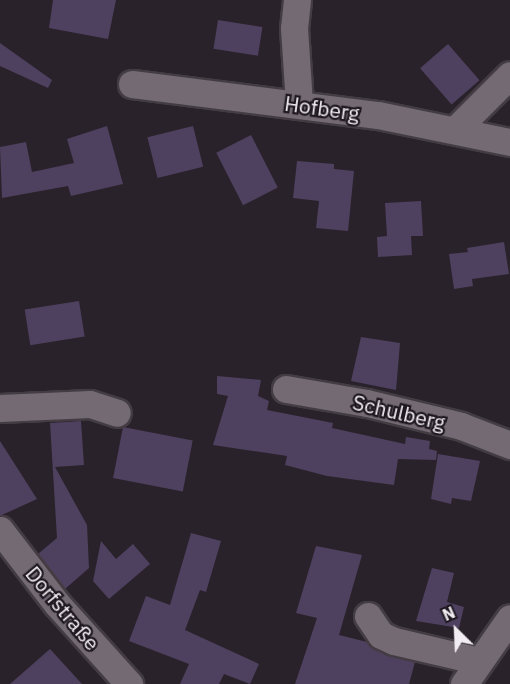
<!DOCTYPE html>
<html>
<head>
<meta charset="utf-8">
<style>
  body { margin:0 }
  #map { position:relative; width:510px; height:684px; overflow:hidden; background:#29222a; font-family:"IBM Plex Sans",sans-serif }
  div>[style] { position:absolute }
  .building>* { inset:0; background:#4e405f; transform-origin:0 0 }
  .roads { filter:drop-shadow(2px 0 #433d43) drop-shadow(-2px 0 #433d43) drop-shadow(0 2px #433d43) drop-shadow(0 -2px #433d43) }
  .minor>* { height:27px; margin:-13.5px; padding:0 13.5px; transform-origin:13.5px; border-radius:13.5px; background:#736a74 }
  span { translate:-50% -50%; white-space:nowrap; text-align:center; line-height:1.15; -webkit-text-stroke:4.5px #1f1820; paint-order:stroke }
  .street-label { font-size:21px; color:#f2edf2 }
  .north { position:absolute; left:426px; top:600px; width:60px; height:60px; -webkit-text-stroke:4px #1f1820; paint-order:stroke; rotate:336deg; font-size:16px; font-weight:700; line-height:24px; text-align:center; color:#f2edf2 }
  .north::after { content:''; display:block; margin:auto; width:21px; height:27px; background:#f2edf2; clip-path:polygon(50% 0,100% 100%,50% 72%,0 100%) }
</style>
</head>
<body>
<div id="map">
  <div class="building">
    <div style="clip-path:polygon(53px 0,116px 0,108px 39px,49px 28px)"></div>
    <div style="left:218px;top:20px;width:45px;height:29px;rotate:9deg"></div>
    <div style="clip-path:polygon(0 43px,52px 80px,48px 88px,0 66px)"></div>
    <div style="left:448px;top:44px;width:48px;height:37px;rotate:49deg"></div>
    <div style="clip-path:polygon(107px 126px,123px 184px,71px 196px,68px 186px,2px 198px,0 147px,26px 142px,32px 172px,74px 163px,67px 139px)"></div>
    <div style="left:193px;top:126px;width:42px;height:47px;rotate:76deg"></div>
    <div style="left:251px;top:135px;width:59px;height:39px;rotate:63deg"></div>
    <div style="clip-path:polygon(297px 161px,334px 164px,334px 169px,354px 171px,348px 231px,316px 228px,319px 201px,293px 198px)"></div>
    <div style="clip-path:polygon(421px 201px,423px 236px,411px 236px,412px 255px,378px 257px,377px 237px,387px 236px,385px 203px)"></div>
    <div style="clip-path:polygon(504px 242px,509px 274px,472px 279px,473px 286px,454px 289px,449px 254px,468px 252px,467px 248px)"></div>
    <div style="left:79px;top:301px;width:36px;height:55px;rotate:81deg"></div>
    <div style="clip-path:polygon(361px 337px,400px 343px,396px 390px,351px 381px)"></div>
    <div style="clip-path:polygon(217px 376px,261px 380px,258px 396px,269px 401px,267px 410px,333px 423px,332px 428px,405px 444px,406px 437px,430px 441px,429px 449px,437px 451px,436px 460px,398px 459px,394px 485px,327px 476px,285px 465px,287px 456px,213px 445px,228px 396px,217px 394px)"></div>
    <div style="clip-path:polygon(81px 421px,84px 465px,55px 467px,87px 525px,89px 568px,65px 589px,38px 554px,57px 538px,50px 423px)"></div>
    <div style="left:123px;top:427px;width:71px;height:52px;rotate:11deg"></div>
    <div style="clip-path:polygon(0 441px,37px 499px,2px 515px,0 515px)"></div>
    <div style="clip-path:polygon(438px 454px,480px 461px,471px 501px,452px 498px,451px 504px,431px 499px)"></div>
    <div style="clip-path:polygon(191px 533px,221px 541px,206px 592px,200px 590px,185px 630px,259px 664px,250px 684px,224px 674px,219px 684px,180px 684px,189px 664px,129px 641px,146px 596px,170px 605px)"></div>
    <div style="clip-path:polygon(101px 541px,116px 559px,133px 544px,150px 564px,109px 599px,93px 581px)"></div>
    <div style="clip-path:polygon(316px 546px,362px 555px,339px 635px,367px 642px,388px 655px,415px 662px,409px 684px,295px 684px,317px 618px,296px 613px)"></div>
    <div style="clip-path:polygon(432px 568px,454px 573px,447px 602px,464px 607px,459px 628px,416px 621px)"></div>
    <div style="clip-path:polygon(50px 649px,82px 684px,10px 684px)"></div>
  </div>
  <div class="roads">
    <div class="minor">
      <div style="left:297px;top:0;width:28px;rotate:96deg"></div>
      <div style="left:294px;top:28px;width:76px;rotate:86.2deg"></div>
      <div style="left:132px;top:84px;width:248px;rotate:7.2deg"></div>
      <div style="left:378px;top:115px;width:135px;rotate:11.6deg"></div>
      <div style="left:456px;top:129px;width:76px;rotate:-45deg"></div>
      <div style="left:286px;top:389px;width:82px;rotate:9.8deg"></div>
      <div style="left:367px;top:403px;width:97px;rotate:13.7deg"></div>
      <div style="left:461px;top:426px;width:53px;rotate:21.2deg"></div>
      <div style="left:0;top:408px;width:90px;rotate:-2.5deg"></div>
      <div style="left:90px;top:404px;width:28px;rotate:18deg"></div>
      <div style="left:0;top:530px;width:93px;rotate:52.4deg"></div>
      <div style="left:57px;top:604px;width:108px;rotate:48deg"></div>
      <div style="left:368px;top:616px;width:23px;rotate:56deg"></div>
      <div style="left:381px;top:635px;width:14px;rotate:25deg"></div>
      <div style="left:394px;top:641px;width:87px;rotate:13.2deg"></div>
      <div style="left:464px;top:684px;width:80px;rotate:-55.1deg"></div>
    </div>
  </div>
  <div class="street-label">
    <span style="left:322px;top:108px;rotate:8deg">Hofberg</span>
    <span style="left:399px;top:412px;rotate:13deg">Schulberg</span>
    <span style="left:63px;top:608px;rotate:50deg">Dorfstraße</span>
  </div>
  <div class="north">N</div>
</div>
</body>
</html>
